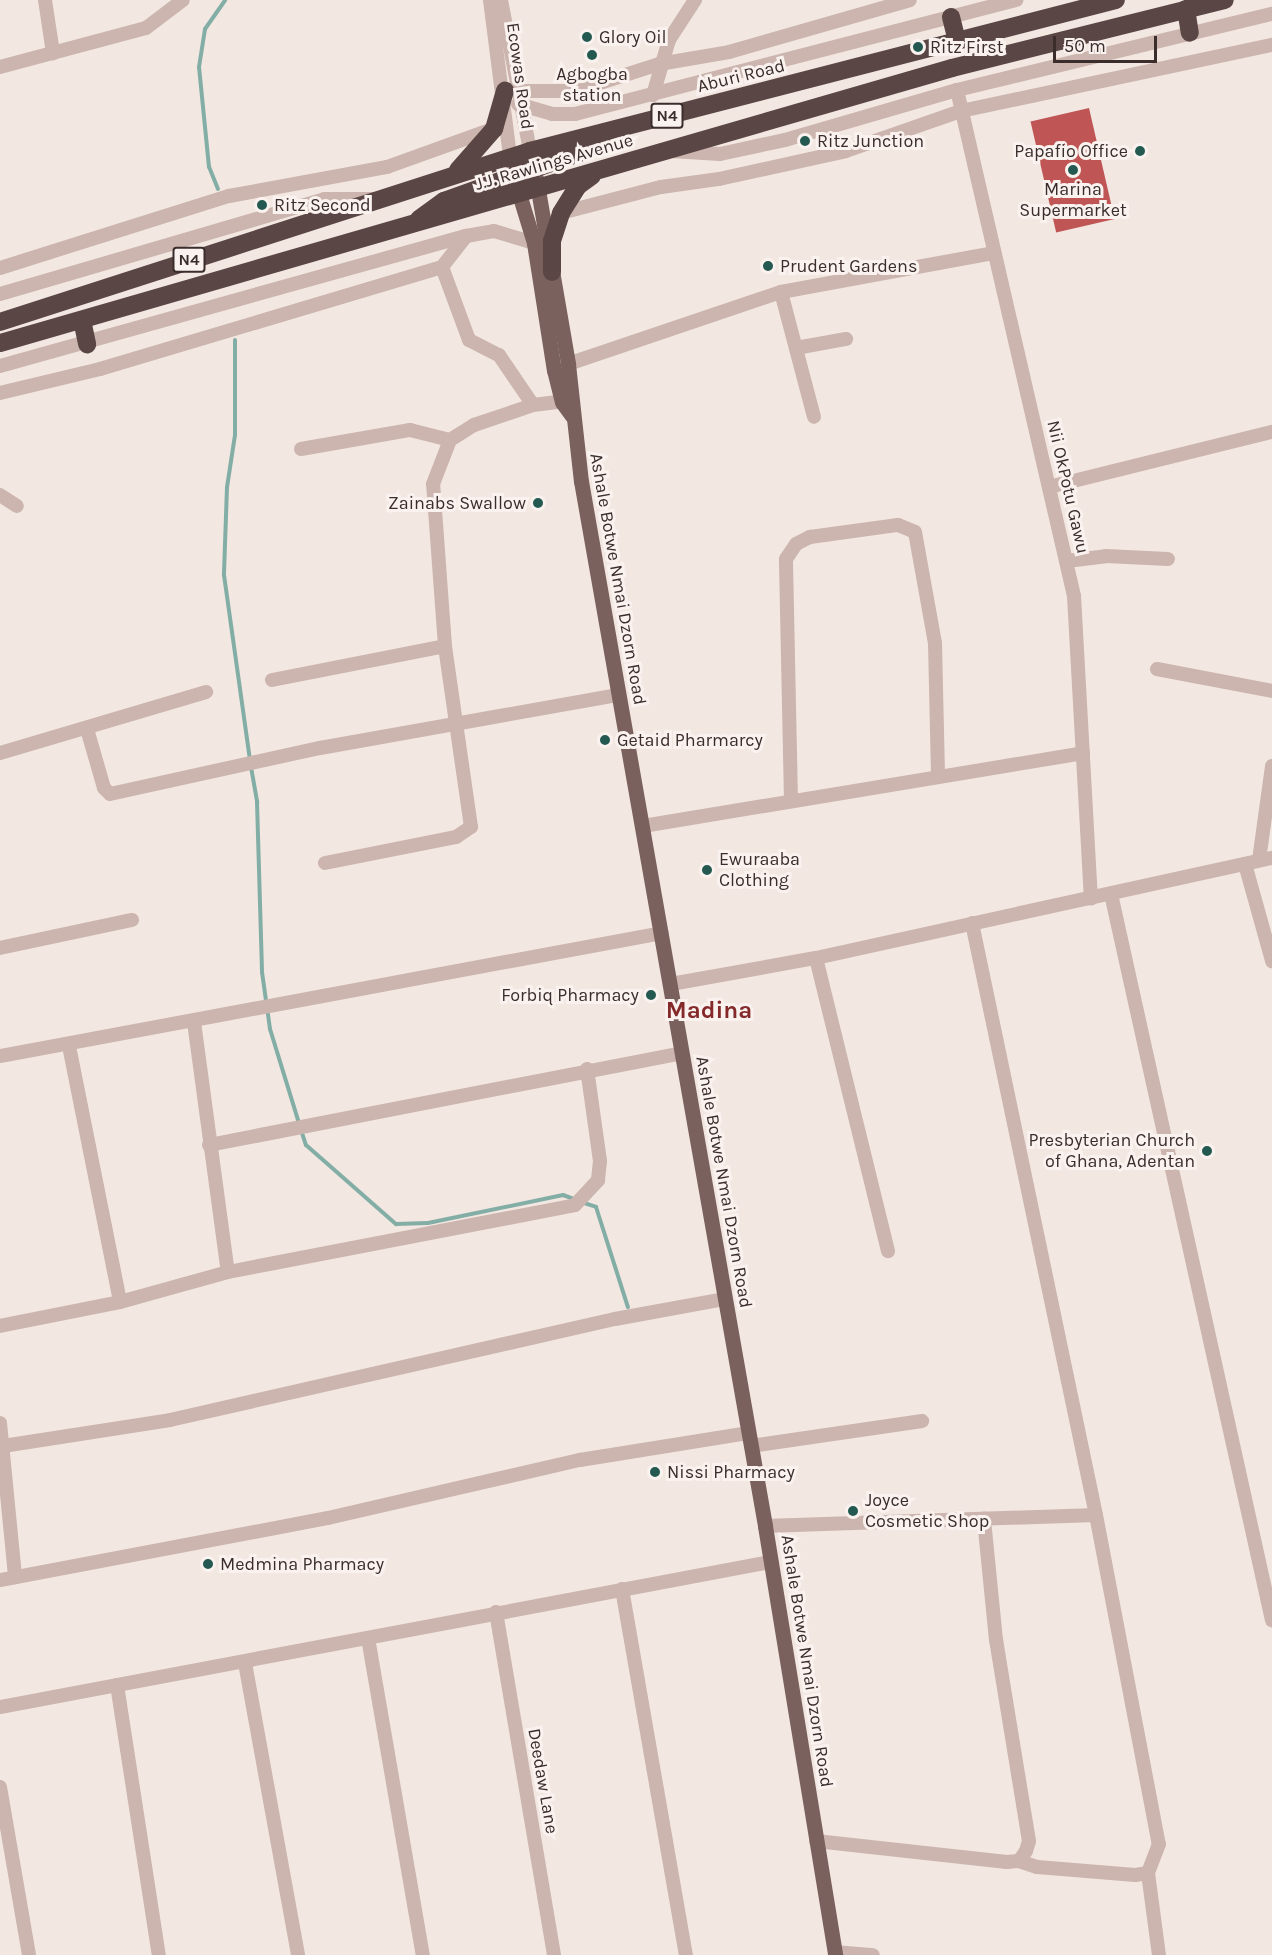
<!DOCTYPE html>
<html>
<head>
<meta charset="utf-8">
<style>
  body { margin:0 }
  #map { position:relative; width:1272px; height:1955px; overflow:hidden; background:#f3e7e2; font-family:Karla,sans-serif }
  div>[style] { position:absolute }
  .stream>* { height:4px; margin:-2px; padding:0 2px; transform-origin:2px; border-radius:2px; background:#83aea6 }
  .building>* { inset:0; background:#bf5554; transform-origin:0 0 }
  .minor>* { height:14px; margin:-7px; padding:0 7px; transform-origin:7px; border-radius:7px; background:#cbb5ae }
  .major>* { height:15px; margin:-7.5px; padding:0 7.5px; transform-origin:7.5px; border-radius:7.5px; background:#7b615e }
  .highway>* { height:18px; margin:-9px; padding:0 9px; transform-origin:9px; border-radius:9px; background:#5a4644 }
  .dots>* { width:16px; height:16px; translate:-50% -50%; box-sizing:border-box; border:3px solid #faf2ef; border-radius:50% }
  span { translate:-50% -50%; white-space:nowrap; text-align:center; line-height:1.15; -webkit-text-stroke:6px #faf2ef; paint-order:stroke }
  .shield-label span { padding:2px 4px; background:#faf2ef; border:2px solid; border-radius:4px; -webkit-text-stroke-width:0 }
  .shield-label { font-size:16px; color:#3a2d2c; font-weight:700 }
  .poi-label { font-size:18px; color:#3a2d2c }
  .left { translate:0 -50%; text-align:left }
  .right { translate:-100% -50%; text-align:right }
  .street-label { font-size:18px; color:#3a2d2c }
  .district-label { font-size:24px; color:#842a2a; font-weight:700 }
  .scale { position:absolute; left:1053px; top:36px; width:104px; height:27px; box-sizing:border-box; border:3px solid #3a2d2c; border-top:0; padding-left:8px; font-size:18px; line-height:21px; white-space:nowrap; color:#3a2d2c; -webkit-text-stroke:4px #faf2ef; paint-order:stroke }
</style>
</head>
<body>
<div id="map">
  <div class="stream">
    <div style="left:218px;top:189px;width:24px;rotate:-112deg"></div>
    <div style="left:209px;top:167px;width:100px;rotate:-95.7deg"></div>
    <div style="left:199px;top:67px;width:38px;rotate:-81deg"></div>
    <div style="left:205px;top:29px;width:35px;rotate:-55deg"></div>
    <div style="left:235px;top:340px;width:95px;rotate:90deg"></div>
    <div style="left:235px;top:435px;width:53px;rotate:98.7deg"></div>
    <div style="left:227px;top:487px;width:88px;rotate:92deg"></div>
    <div style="left:224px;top:575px;width:186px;rotate:82deg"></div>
    <div style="left:251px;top:767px;width:36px;rotate:80deg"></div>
    <div style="left:257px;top:802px;width:170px;rotate:88.3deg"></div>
    <div style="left:262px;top:972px;width:58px;rotate:82deg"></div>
    <div style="left:270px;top:1029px;width:98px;rotate:72.9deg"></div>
    <div style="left:301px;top:1130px;width:16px;rotate:72deg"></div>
    <div style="left:306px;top:1145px;width:120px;rotate:41.3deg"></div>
    <div style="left:396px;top:1224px;width:32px;rotate:-2deg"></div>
    <div style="left:428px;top:1223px;width:138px;rotate:-11.7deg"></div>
    <div style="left:563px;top:1195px;width:12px;rotate:20deg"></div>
    <div style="left:581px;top:1202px;width:16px;rotate:18deg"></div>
    <div style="left:596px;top:1207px;width:105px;rotate:72.3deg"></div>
  </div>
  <div class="building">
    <div style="left:1089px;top:108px;width:114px;height:60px;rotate:77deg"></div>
  </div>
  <div class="minor">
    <div style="left:45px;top:0;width:54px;rotate:81.4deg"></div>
    <div style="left:490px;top:0;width:158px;rotate:82.7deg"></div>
    <div style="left:501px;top:0;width:154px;rotate:79.1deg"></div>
    <div style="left:0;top:67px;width:151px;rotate:-15deg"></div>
    <div style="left:146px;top:28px;width:46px;rotate:-37.1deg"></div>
    <div style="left:957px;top:90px;width:519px;rotate:76.98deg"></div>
    <div style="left:1074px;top:596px;width:303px;rotate:86.8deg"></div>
    <div style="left:516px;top:91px;width:59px"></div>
    <div style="left:575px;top:91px;width:88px;rotate:-17.8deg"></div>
    <div style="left:659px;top:64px;width:71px;rotate:-9.7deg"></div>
    <div style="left:729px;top:52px;width:188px;rotate:-16deg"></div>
    <div style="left:653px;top:95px;width:57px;rotate:-73.8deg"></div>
    <div style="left:669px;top:40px;width:48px;rotate:-57deg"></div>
    <div style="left:518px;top:104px;width:35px;rotate:16deg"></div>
    <div style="left:552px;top:114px;width:23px"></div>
    <div style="left:575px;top:114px;width:456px;rotate:-14.5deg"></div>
    <div style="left:671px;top:151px;width:49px;rotate:3.5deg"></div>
    <div style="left:720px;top:154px;width:66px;rotate:-12.2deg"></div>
    <div style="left:785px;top:140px;width:179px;rotate:-16.2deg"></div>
    <div style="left:957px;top:90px;width:324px;rotate:-13.6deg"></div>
    <div style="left:561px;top:213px;width:103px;rotate:-14.6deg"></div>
    <div style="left:661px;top:187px;width:59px;rotate:-7.9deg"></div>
    <div style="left:719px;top:179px;width:130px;rotate:-12.4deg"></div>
    <div style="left:846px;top:151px;width:122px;rotate:-19.2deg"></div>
    <div style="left:961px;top:111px;width:318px;rotate:-12deg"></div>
    <div style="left:442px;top:267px;width:78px;rotate:69.7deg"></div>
    <div style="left:469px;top:340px;width:34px;rotate:27deg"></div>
    <div style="left:499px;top:355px;width:60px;rotate:55.8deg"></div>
    <div style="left:0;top:268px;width:240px;rotate:-17.5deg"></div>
    <div style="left:229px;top:196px;width:161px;rotate:-10.4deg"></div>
    <div style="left:387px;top:167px;width:109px;rotate:-19.8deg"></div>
    <div style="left:781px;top:292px;width:129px;rotate:75.2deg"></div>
    <div style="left:0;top:294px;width:338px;rotate:-16.3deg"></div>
    <div style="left:324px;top:199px;width:50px"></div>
    <div style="left:796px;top:348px;width:51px;rotate:-10.2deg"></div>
    <div style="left:568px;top:364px;width:225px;rotate:-18.7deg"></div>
    <div style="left:781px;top:292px;width:217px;rotate:-10.4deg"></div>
    <div style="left:0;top:366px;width:484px;rotate:-15.6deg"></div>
    <div style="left:466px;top:236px;width:28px;rotate:-10deg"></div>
    <div style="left:494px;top:231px;width:42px;rotate:16.7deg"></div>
    <div style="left:0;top:393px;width:103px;rotate:-13.5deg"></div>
    <div style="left:100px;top:369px;width:357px;rotate:-16.6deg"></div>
    <div style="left:442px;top:267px;width:39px;rotate:-52deg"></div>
    <div style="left:301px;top:449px;width:111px;rotate:-9.9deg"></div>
    <div style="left:410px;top:430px;width:41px;rotate:14deg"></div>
    <div style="left:1049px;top:487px;width:230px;rotate:-13.9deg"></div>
    <div style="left:0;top:495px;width:20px;rotate:33deg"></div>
    <div style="left:1067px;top:561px;width:39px;rotate:-7deg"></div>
    <div style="left:1106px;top:556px;width:62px;rotate:2.8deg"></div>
    <div style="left:1157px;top:669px;width:117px;rotate:10.8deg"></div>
    <div style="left:272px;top:680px;width:176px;rotate:-11.1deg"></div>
    <div style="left:87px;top:729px;width:61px;rotate:73.9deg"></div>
    <div style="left:104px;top:788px;width:8px;rotate:45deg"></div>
    <div style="left:110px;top:794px;width:215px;rotate:-12.4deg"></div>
    <div style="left:320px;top:748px;width:303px;rotate:-10.1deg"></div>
    <div style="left:0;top:753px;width:215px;rotate:-16.5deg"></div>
    <div style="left:791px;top:801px;width:242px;rotate:-91.2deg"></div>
    <div style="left:786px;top:559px;width:18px;rotate:-56deg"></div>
    <div style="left:796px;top:544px;width:16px;rotate:-27deg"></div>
    <div style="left:810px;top:537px;width:89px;rotate:-7.8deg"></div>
    <div style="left:898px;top:525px;width:18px;rotate:22deg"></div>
    <div style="left:915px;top:532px;width:113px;rotate:79.8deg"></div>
    <div style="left:935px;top:643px;width:133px;rotate:88.7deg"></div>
    <div style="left:643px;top:826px;width:446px;rotate:-9.4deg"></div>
    <div style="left:1259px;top:860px;width:95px;rotate:-82.1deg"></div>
    <div style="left:325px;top:863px;width:134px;rotate:-11.2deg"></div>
    <div style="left:456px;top:837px;width:18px;rotate:-34deg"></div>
    <div style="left:471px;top:827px;width:183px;rotate:-98.2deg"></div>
    <div style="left:445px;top:646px;width:162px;rotate:-94.2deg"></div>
    <div style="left:433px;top:484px;width:47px;rotate:-68.9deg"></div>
    <div style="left:450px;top:440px;width:28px;rotate:-32deg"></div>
    <div style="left:474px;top:425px;width:62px;rotate:-18.7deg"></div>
    <div style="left:533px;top:405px;width:39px;rotate:-7deg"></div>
    <div style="left:1245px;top:864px;width:101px;rotate:74.4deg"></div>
    <div style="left:1111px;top:894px;width:744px;rotate:77.5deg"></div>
    <div style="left:972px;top:923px;width:605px;rotate:78.17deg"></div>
    <div style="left:1096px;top:1515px;width:335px;rotate:79.2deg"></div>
    <div style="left:1159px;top:1844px;width:31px;rotate:111deg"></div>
    <div style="left:1148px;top:1873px;width:13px;rotate:171deg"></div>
    <div style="left:1135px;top:1875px;width:98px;rotate:-175.3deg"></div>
    <div style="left:1037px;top:1867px;width:19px;rotate:-162deg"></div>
    <div style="left:0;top:948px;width:135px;rotate:-12deg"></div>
    <div style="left:816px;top:958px;width:302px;rotate:76.2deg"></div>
    <div style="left:671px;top:984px;width:147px;rotate:-10.2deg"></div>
    <div style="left:816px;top:958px;width:467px;rotate:-12.4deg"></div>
    <div style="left:194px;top:1022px;width:252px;rotate:82.3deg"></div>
    <div style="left:69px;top:1046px;width:261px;rotate:78.7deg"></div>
    <div style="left:0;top:1056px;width:673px;rotate:-10.53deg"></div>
    <div style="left:209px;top:1145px;width:482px;rotate:-11deg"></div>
    <div style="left:0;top:1326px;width:122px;rotate:-11.3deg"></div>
    <div style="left:120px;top:1302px;width:112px;rotate:-15.5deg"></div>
    <div style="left:228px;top:1272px;width:353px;rotate:-10.9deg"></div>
    <div style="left:575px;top:1205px;width:34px;rotate:-47deg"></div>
    <div style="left:598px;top:1180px;width:19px;rotate:-84deg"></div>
    <div style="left:600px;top:1161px;width:93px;rotate:-98deg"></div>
    <div style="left:0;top:1423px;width:155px;rotate:84.4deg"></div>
    <div style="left:3px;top:1446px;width:169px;rotate:-8.8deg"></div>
    <div style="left:170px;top:1420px;width:456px;rotate:-12.8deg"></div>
    <div style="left:615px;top:1319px;width:112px;rotate:-10.3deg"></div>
    <div style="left:751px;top:1446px;width:173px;rotate:-8.3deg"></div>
    <div style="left:765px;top:1526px;width:331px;rotate:-1.9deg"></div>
    <div style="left:0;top:1580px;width:334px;rotate:-10.7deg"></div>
    <div style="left:328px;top:1518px;width:259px;rotate:-13deg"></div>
    <div style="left:580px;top:1460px;width:171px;rotate:-9.1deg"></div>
    <div style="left:622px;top:1589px;width:372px;rotate:80.1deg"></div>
    <div style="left:496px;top:1612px;width:348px;rotate:80.4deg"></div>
    <div style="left:368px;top:1638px;width:322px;rotate:80.2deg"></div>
    <div style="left:245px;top:1663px;width:297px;rotate:79.7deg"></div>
    <div style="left:117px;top:1685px;width:273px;rotate:81.2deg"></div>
    <div style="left:0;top:1707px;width:784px;rotate:-10.66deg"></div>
    <div style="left:0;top:1787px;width:170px;rotate:80.2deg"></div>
    <div style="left:816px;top:1841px;width:192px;rotate:6.3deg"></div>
    <div style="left:1007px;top:1862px;width:12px;rotate:-5deg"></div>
    <div style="left:1019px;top:1861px;width:12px;rotate:-55deg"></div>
    <div style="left:1026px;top:1851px;width:10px;rotate:-73deg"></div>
    <div style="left:1029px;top:1841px;width:204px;rotate:-99.3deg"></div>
    <div style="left:996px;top:1640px;width:122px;rotate:-95.7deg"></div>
    <div style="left:1148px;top:1873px;width:83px;rotate:82.4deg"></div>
    <div style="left:835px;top:1952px;width:38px;rotate:5deg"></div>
  </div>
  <div class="major">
    <div style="left:536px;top:178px;width:189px;rotate:80.2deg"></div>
    <div style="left:568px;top:364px;width:118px;rotate:83.7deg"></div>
    <div style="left:581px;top:481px;width:1061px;rotate:80.01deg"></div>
    <div style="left:765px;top:1526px;width:435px;rotate:80.7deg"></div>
    <div style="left:516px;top:184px;width:62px;rotate:73deg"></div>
    <div style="left:534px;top:243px;width:129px;rotate:81.1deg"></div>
    <div style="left:554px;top:370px;width:33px;rotate:76deg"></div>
    <div style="left:562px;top:402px;width:17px;rotate:54deg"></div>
  </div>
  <div class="highway">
    <div style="left:1186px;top:9px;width:24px;rotate:81deg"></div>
    <div style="left:951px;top:17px;width:25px;rotate:76deg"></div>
    <div style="left:458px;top:170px;width:55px;rotate:-48.7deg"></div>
    <div style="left:494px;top:129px;width:40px;rotate:-74deg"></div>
    <div style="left:522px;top:187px;width:22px;rotate:-56deg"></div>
    <div style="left:534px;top:169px;width:51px;rotate:-19.5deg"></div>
    <div style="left:582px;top:152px;width:28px;rotate:-38deg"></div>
    <div style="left:419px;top:219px;width:31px;rotate:-36deg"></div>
    <div style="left:444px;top:201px;width:74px;rotate:-19.7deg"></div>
    <div style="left:514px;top:176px;width:30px;rotate:-57deg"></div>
    <div style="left:552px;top:272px;width:31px;rotate:-90deg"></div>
    <div style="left:552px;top:241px;width:29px;rotate:-72deg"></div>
    <div style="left:561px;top:213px;width:32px;rotate:-58deg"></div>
    <div style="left:578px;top:186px;width:17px;rotate:-36deg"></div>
    <div style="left:82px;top:320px;width:25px;rotate:78deg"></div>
    <div style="left:0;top:322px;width:557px;rotate:-17.88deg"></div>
    <div style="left:530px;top:151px;width:605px;rotate:-14.45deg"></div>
    <div style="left:0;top:343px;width:991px;rotate:-16.11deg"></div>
    <div style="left:952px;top:68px;width:281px;rotate:-14deg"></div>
  </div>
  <div class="dots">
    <div style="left:587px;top:37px;background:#235951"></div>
    <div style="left:918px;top:47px;background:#235951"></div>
    <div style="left:592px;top:55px;background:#235951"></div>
    <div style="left:805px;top:141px;background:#235951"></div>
    <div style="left:1140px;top:151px;background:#235951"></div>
    <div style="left:1073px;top:170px;background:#235951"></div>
    <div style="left:262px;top:205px;background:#235951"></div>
    <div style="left:768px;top:266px;background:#235951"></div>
    <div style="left:538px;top:503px;background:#235951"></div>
    <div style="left:605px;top:740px;background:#235951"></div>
    <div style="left:707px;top:870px;background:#235951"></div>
    <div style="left:651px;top:995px;background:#235951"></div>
    <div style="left:1207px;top:1151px;background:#235951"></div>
    <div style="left:655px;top:1472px;background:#235951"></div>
    <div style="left:853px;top:1511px;background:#235951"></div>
    <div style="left:208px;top:1564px;background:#235951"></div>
  </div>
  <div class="shield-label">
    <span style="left:667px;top:116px">N4</span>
    <span style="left:189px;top:260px">N4</span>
  </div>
  <div class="poi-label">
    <span class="left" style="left:599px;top:37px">Glory Oil</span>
    <span class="left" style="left:930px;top:47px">Ritz First</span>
    <span style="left:592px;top:85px">Agbogba<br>station</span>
    <span class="left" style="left:817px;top:141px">Ritz Junction</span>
    <span class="right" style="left:1128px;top:151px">Papafio Office</span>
    <span style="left:1073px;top:200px">Marina<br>Supermarket</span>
    <span class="left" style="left:274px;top:205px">Ritz Second</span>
    <span class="left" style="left:780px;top:266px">Prudent Gardens</span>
    <span class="right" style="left:526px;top:503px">Zainabs Swallow</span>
    <span class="left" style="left:617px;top:740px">Getaid Pharmarcy</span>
    <span class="left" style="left:719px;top:870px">Ewuraaba<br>Clothing</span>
    <span class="right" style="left:639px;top:995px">Forbiq Pharmacy</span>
    <span class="right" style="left:1195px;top:1151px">Presbyterian Church<br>of Ghana, Adentan</span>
    <span class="left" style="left:667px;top:1472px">Nissi Pharmacy</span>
    <span class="left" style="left:865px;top:1511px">Joyce<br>Cosmetic Shop</span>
    <span class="left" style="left:220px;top:1564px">Medmina Pharmacy</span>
  </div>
  <div class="street-label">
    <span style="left:520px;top:76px;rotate:82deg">Ecowas Road</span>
    <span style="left:741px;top:76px;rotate:-14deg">Aburi Road</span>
    <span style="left:554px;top:162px;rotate:-16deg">J.J. Rawlings Avenue</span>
    <span style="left:1068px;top:487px;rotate:77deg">Nii OkPotu Gawu</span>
    <span style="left:618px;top:579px;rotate:80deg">Ashale Botwe Nmai Dzorn Road</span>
    <span style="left:724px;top:1182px;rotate:80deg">Ashale Botwe Nmai Dzorn Road</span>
    <span style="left:807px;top:1661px;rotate:81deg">Ashale Botwe Nmai Dzorn Road</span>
    <span style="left:543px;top:1781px;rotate:80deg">Deedaw Lane</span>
  </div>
  <div class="district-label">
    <span style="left:709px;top:1011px">Madina</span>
  </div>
  <div class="scale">50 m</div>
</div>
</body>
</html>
